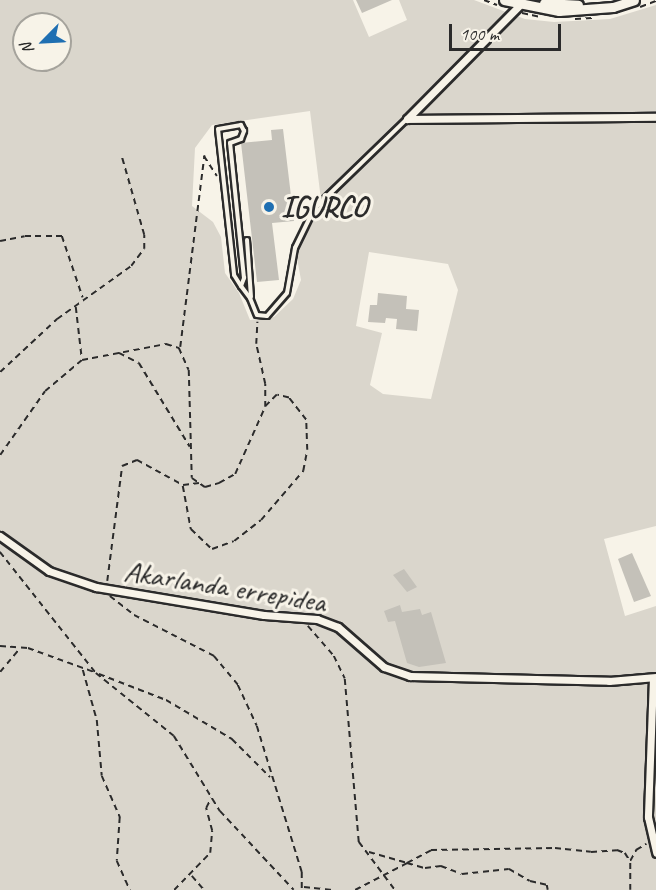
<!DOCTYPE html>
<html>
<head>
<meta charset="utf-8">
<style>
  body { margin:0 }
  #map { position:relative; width:656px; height:890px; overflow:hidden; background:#f7f3e8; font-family:Caveat,sans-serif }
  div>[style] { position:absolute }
  .green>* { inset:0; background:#dad6cc }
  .building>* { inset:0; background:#c4c1b9 }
  .path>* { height:1.5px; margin-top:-0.75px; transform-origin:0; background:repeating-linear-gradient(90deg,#2b2b2b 0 6px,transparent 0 10.5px) }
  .roads { filter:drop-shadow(2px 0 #2b2b2b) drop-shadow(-2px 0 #2b2b2b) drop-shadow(0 2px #2b2b2b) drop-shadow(0 -2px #2b2b2b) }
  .service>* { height:4px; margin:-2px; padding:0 2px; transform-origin:2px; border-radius:2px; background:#f7f3e8 }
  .minor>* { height:7px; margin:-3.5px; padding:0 3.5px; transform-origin:3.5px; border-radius:3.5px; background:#f7f3e8 }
  .secondary>* { height:9px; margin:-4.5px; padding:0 4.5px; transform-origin:4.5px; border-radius:4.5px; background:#f7f3e8 }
  .dots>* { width:16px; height:16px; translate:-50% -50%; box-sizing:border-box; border:3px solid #f7f3e8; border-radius:50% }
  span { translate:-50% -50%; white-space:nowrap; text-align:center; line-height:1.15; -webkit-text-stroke:6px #f7f3e8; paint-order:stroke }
  .poi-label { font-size:30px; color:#2b2b2b; font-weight:700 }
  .left { translate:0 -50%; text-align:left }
  .street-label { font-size:30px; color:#2b2b2b }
  .north { position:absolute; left:12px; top:12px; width:60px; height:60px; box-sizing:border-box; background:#f7f3e8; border:2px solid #a5a39c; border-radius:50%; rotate:246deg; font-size:16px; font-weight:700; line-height:24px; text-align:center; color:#2b2b2b }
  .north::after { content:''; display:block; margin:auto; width:21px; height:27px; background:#1f6fb2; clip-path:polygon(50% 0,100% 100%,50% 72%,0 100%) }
  .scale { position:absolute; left:449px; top:24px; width:112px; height:27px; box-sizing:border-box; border:3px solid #2b2b2b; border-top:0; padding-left:8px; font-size:18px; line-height:21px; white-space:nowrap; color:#2b2b2b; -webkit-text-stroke:4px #f7f3e8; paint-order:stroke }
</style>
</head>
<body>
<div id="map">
  <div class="green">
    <div style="clip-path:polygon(evenodd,0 0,353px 0,369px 37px,407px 20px,399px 0,474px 0,525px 19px,554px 22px,610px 19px,656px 5px,656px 526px,604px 539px,625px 616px,656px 606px,656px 890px,0 890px,0 0,24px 24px,60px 24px,60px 60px,24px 60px,24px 24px,0 0,310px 111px,322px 208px,300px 243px,297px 258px,301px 280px,293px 299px,274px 317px,250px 320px,239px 293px,225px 273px,221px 237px,213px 222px,192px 206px,195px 148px,212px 125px,310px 111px,0 0,369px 252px,448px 264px,458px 290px,431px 399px,383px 394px,370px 385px,382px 333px,356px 326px,369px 252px)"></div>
  </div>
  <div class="building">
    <div style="clip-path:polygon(356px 0,392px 0,362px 13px)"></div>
    <div style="clip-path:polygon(283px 129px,294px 221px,272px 223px,279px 280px,257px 282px,241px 143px,272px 140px,271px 130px)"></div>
    <div style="clip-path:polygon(378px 293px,407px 296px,406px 309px,419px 310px,417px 331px,396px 329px,397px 319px,386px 318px,385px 323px,368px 322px,370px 305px,377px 305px)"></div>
    <div style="clip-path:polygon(632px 553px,651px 596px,634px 602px,618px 559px)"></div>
    <div style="clip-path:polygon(404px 569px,417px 587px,407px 592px,393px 575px)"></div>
    <div style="clip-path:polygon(400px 605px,402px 612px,420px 609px,422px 615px,431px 612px,446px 663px,419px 667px,407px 663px,395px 621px,388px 622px,384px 611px)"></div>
  </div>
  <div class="path">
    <div style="left:484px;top:0;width:14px;rotate:21deg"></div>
    <div style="left:640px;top:7px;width:17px;rotate:-21deg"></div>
    <div style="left:522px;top:13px;width:19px;rotate:12deg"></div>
    <div style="left:575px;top:19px;width:17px;rotate:-3deg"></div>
    <div style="left:0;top:241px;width:25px;rotate:-11deg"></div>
    <div style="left:25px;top:236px;width:37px"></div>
    <div style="left:62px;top:236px;width:65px;rotate:71.3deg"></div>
    <div style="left:76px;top:307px;width:52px;rotate:83.4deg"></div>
    <div style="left:180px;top:347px;width:193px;rotate:-82.8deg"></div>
    <div style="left:204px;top:156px;width:24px;rotate:57deg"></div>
    <div style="left:119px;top:353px;width:22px;rotate:27deg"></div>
    <div style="left:139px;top:363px;width:98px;rotate:58.7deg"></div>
    <div style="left:0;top:372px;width:78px;rotate:-42.9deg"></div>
    <div style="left:57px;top:319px;width:91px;rotate:-35.6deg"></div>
    <div style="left:131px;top:266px;width:21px;rotate:-53deg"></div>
    <div style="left:144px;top:249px;width:14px;rotate:-90deg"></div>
    <div style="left:144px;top:235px;width:83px;rotate:-106deg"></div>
    <div style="left:0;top:455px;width:78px;rotate:-54.9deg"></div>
    <div style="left:45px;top:391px;width:48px;rotate:-40deg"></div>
    <div style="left:82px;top:360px;width:86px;rotate:-10.8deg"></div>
    <div style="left:166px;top:344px;width:14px;rotate:17deg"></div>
    <div style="left:179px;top:348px;width:24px;rotate:66deg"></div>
    <div style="left:189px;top:370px;width:108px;rotate:88.4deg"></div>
    <div style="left:192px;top:478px;width:16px;rotate:35deg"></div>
    <div style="left:205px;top:487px;width:15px;rotate:-16deg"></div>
    <div style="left:219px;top:483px;width:18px;rotate:-29deg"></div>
    <div style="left:235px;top:474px;width:73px;rotate:-65.9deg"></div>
    <div style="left:265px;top:407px;width:23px;rotate:-90deg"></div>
    <div style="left:265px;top:384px;width:41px;rotate:-102.7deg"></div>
    <div style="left:256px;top:344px;width:22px;rotate:-87deg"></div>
    <div style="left:183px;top:486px;width:44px;rotate:79.5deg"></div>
    <div style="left:191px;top:529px;width:29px;rotate:44deg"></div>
    <div style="left:212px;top:549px;width:23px;rotate:-20deg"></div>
    <div style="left:234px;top:541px;width:34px;rotate:-38deg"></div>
    <div style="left:261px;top:520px;width:65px;rotate:-49.4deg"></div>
    <div style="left:303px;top:471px;width:21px;rotate:-79deg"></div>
    <div style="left:307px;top:450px;width:30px;rotate:-92deg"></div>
    <div style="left:306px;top:420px;width:28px;rotate:-128deg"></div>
    <div style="left:289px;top:398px;width:12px;rotate:-166deg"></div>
    <div style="left:277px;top:395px;width:16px;rotate:135deg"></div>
    <div style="left:0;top:552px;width:154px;rotate:51.6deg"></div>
    <div style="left:96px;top:673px;width:100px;rotate:38.9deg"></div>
    <div style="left:174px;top:736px;width:88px;rotate:58.5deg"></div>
    <div style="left:220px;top:811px;width:108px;rotate:46.9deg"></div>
    <div style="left:107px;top:581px;width:116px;rotate:-82.6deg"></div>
    <div style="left:122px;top:466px;width:16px;rotate:-22deg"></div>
    <div style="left:137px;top:460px;width:52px;rotate:28.5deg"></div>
    <div style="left:183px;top:485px;width:16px;rotate:-7deg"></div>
    <div style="left:110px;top:596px;width:31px;rotate:38deg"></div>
    <div style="left:134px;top:615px;width:90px;rotate:27.1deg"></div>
    <div style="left:214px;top:656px;width:38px;rotate:50deg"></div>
    <div style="left:238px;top:685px;width:45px;rotate:65.1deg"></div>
    <div style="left:257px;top:726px;width:153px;rotate:72.9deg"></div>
    <div style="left:302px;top:872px;width:18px;rotate:90deg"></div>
    <div style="left:308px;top:626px;width:40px;rotate:49deg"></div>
    <div style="left:334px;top:656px;width:25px;rotate:64deg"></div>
    <div style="left:345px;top:679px;width:164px;rotate:85.1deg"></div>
    <div style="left:359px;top:842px;width:60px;rotate:53.1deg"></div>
    <div style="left:0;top:646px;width:28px;rotate:4deg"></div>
    <div style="left:28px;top:648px;width:70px;rotate:20deg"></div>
    <div style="left:83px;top:670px;width:52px;rotate:74.4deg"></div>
    <div style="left:97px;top:720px;width:56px;rotate:84.9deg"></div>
    <div style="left:102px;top:776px;width:45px;rotate:66.3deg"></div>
    <div style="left:120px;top:817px;width:44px;rotate:93.9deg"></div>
    <div style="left:117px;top:861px;width:32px;rotate:66deg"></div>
    <div style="left:0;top:672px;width:31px;rotate:-50deg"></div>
    <div style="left:99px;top:674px;width:72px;rotate:21.2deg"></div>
    <div style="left:166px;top:700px;width:77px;rotate:30.6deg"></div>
    <div style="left:232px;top:739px;width:54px;rotate:45deg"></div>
    <div style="left:369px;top:852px;width:40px;rotate:16deg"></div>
    <div style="left:407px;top:863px;width:27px;rotate:-28deg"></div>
    <div style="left:431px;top:850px;width:124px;rotate:-0.9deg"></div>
    <div style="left:555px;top:848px;width:36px;rotate:6deg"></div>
    <div style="left:591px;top:852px;width:26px;rotate:-4deg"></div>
    <div style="left:617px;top:850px;width:9px;rotate:21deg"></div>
    <div style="left:625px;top:853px;width:9px;rotate:58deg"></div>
    <div style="left:192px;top:876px;width:18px;rotate:49deg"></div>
    <div style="left:304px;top:887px;width:31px;rotate:6deg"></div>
    <div style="left:174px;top:890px;width:52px;rotate:-45.8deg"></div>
    <div style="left:210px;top:853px;width:22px;rotate:-85deg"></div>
    <div style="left:212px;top:831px;width:24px;rotate:-105deg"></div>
    <div style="left:206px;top:808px;width:11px;rotate:-63deg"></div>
    <div style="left:355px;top:890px;width:59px;rotate:-27.4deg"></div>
    <div style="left:407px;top:863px;width:19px;rotate:16deg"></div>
    <div style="left:425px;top:868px;width:16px;rotate:-7deg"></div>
    <div style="left:441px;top:866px;width:22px;rotate:21deg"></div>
    <div style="left:462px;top:874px;width:47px;rotate:-6.1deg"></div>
    <div style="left:509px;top:869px;width:24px;rotate:30deg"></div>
    <div style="left:530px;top:881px;width:17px;rotate:13deg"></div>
    <div style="left:547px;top:885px;width:5px;rotate:79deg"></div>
    <div style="left:630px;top:890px;width:29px;rotate:-90deg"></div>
    <div style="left:630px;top:861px;width:13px;rotate:-61deg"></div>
    <div style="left:636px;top:850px;width:12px;rotate:-31deg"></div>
  </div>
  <div class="roads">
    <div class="service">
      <div style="left:247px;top:240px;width:57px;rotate:86deg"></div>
      <div style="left:241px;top:286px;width:9px;rotate:-69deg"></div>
      <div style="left:244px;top:278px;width:136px;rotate:-95.9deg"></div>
      <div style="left:230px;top:143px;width:12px;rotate:-20deg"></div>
      <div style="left:241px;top:139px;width:9px;rotate:-69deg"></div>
      <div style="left:244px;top:131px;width:7px;rotate:-117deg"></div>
      <div style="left:241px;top:125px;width:23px;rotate:170deg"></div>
      <div style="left:218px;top:129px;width:147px;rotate:83.7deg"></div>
      <div style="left:234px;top:275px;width:13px;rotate:58deg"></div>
      <div style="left:241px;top:286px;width:15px;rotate:53deg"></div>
      <div style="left:250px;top:298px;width:18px;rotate:68deg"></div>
      <div style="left:257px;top:315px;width:10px;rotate:6deg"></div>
      <div style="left:267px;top:316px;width:30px;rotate:-49deg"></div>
      <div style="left:287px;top:293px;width:46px;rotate:-79.9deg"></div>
      <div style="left:295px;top:248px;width:43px;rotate:-64deg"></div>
      <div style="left:314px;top:209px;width:128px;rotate:-44.1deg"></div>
    </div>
    <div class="minor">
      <div style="left:407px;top:119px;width:249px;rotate:-0.5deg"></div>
      <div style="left:407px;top:119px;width:161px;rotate:-45.3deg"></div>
      <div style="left:0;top:536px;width:60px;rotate:35.5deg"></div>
      <div style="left:49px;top:571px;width:50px;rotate:18.8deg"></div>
      <div style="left:96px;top:587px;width:170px;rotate:9.5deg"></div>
      <div style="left:264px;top:615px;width:53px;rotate:4.3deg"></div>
      <div style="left:317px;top:619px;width:22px;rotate:21deg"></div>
      <div style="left:338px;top:627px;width:61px;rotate:41deg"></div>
      <div style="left:384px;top:667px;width:28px;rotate:19deg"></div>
      <div style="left:410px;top:676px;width:199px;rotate:1.4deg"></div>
      <div style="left:609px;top:681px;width:47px;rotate:-4.9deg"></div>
      <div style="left:653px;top:678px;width:139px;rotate:92.1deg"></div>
      <div style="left:648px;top:817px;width:37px;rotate:77deg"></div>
    </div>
    <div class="secondary">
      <div style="left:504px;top:0;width:56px;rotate:11.3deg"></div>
      <div style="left:559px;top:11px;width:54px;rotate:-4.2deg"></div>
      <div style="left:613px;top:7px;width:22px;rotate:-18deg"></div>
      <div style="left:544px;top:3px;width:34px;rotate:3deg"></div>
    </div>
  </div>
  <div class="dots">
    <div style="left:269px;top:207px;background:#1f6fb2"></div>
  </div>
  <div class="poi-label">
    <span class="left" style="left:281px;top:207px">IGURCO</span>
  </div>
  <div class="street-label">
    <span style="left:225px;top:586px;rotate:9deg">Akarlanda errepidea</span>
  </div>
  <div class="north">N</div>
  <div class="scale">100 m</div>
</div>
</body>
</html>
